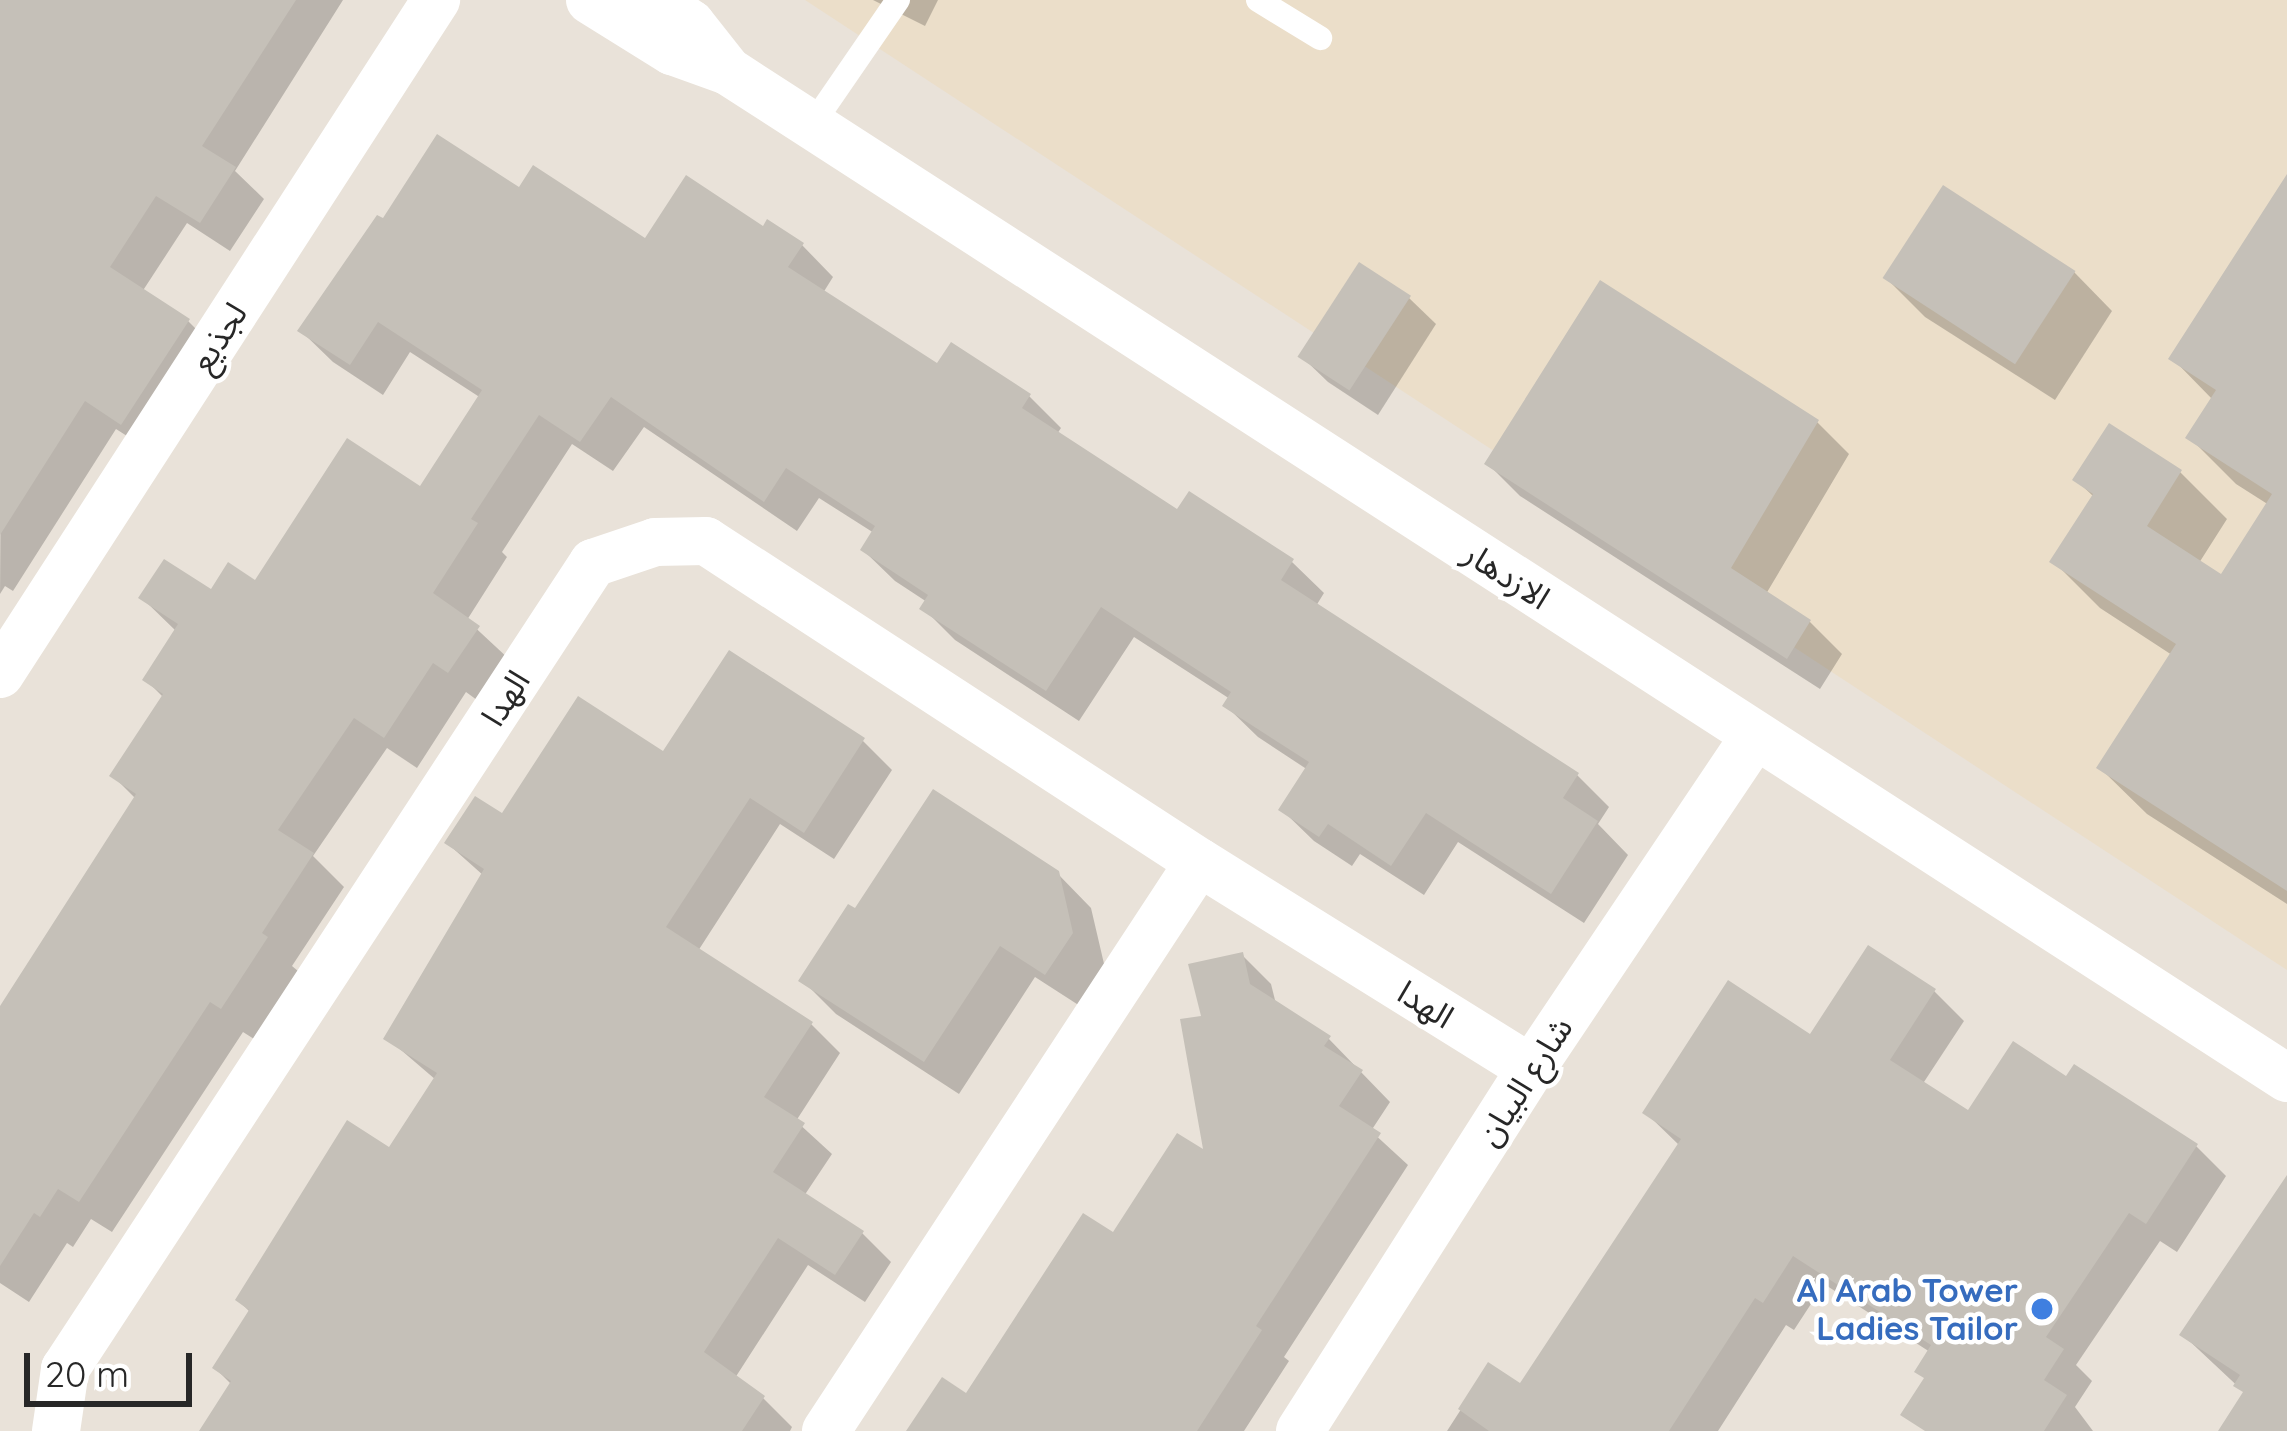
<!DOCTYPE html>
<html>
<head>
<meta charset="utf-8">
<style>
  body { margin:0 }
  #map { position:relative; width:2287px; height:1431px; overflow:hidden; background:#e9e2d9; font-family:Quicksand,"Noto Sans Arabic",sans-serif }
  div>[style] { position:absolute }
  .education>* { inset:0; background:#ebdec9 }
  .shadow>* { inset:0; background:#0003 }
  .building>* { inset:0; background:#c5c0b8; transform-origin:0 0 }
  .service>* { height:24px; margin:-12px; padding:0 12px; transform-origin:12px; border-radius:12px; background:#fff }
  .minor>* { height:48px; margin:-24px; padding:0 24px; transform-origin:24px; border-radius:24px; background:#fff }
  .dots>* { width:33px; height:33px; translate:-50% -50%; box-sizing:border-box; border:6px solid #fff; border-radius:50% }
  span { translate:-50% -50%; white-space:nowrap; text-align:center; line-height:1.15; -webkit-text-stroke:9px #fff; paint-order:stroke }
  .street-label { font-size:33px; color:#272727 }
  .shop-label { font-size:33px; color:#366cbe; font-weight:700 }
  .right { translate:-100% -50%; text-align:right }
  .scale { position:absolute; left:24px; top:1353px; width:168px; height:54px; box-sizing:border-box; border:6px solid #272727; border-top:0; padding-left:15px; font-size:36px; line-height:42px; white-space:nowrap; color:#272727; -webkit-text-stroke:9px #fff; paint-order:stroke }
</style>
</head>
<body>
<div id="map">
  <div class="education">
    <div style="clip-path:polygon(805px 0,2287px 0,2287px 970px)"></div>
  </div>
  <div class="shadow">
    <div style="clip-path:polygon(4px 0,343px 0,235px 171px,264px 199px,230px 251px,187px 223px,142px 292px,188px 321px,218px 351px,152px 452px,116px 429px,13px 591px,5px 586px,0 594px)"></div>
    <div style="clip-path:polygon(873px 0,938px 0,925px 26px)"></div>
    <div style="clip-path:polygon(2287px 179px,2287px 904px,2147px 814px,2100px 768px,2172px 655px,2100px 608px,2053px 561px,2094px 497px,2076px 480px,2180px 472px,2227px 519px,2199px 563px,2222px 578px,2269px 505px,2236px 484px,2189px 437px,2213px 400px,2172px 358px)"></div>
    <div style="clip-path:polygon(520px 191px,646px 242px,764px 230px,802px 245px,833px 277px,823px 293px,937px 368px,1029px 396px,1061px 428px,1057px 434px,1178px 513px,1190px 495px,1292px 562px,1324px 593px,1316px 606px,1577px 775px,1609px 807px,1598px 824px,1628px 855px,1584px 923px,1458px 842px,1424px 895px,1360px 854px,1352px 866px,1314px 841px,1282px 810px,1308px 770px,1258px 737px,1226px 706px,1230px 699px,1134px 637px,1079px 721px,955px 640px,923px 608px,927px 602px,895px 581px,863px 550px,874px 533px,819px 498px,797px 531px,644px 427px,613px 471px,572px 444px,502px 552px,507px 557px,467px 620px,510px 660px,481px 703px,466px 692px,417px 768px,387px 748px,313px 856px,344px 887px,292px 966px,298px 971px,254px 1039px,243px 1032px,112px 1232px,91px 1219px,73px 1247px,67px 1243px,29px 1302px,0 1283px,0 1011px,136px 799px,113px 776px,164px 698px,146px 680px,177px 632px,142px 598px,256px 584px,421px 490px,481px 398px,410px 352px,383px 395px,333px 362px,301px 331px,384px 223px)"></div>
    <div style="clip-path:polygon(2074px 272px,2112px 311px,2055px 400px,1925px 317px,1886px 278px)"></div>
    <div style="clip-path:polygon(1409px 298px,1436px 324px,1378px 415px,1328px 382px,1301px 356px)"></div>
    <div style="clip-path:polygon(1817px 422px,1849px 454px,1766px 594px,1810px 622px,1842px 654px,1820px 689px,1520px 496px,1488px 464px)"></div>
    <div style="clip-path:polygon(863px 741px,892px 770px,834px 859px,780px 824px,698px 951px,811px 1024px,840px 1053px,796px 1121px,832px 1154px,804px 1196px,862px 1233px,891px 1262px,865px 1302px,808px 1265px,735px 1378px,763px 1398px,792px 1427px,790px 1431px,203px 1431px,232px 1385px,215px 1368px,251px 1313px,238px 1300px,390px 1151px,436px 1080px,387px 1038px,484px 876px,447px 843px,664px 755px)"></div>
    <div style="clip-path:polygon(1057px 873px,1091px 908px,1105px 968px,1080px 1006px,1035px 977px,959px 1094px,836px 1014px,802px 980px,856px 912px)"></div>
    <div style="clip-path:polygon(1242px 955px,1271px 984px,1276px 1004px,1329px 1039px,1390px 1102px,1371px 1131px,1408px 1165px,1284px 1357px,1289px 1361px,1244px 1431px,911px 1431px,967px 1397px,1114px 1236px,1207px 1156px,1204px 1018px)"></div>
    <div style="clip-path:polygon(1934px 991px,1964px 1021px,1922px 1085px,1969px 1115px,2067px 1080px,2196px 1146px,2226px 1176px,2177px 1252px,2160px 1241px,2076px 1365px,2092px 1381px,2075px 1407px,2093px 1431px,1929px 1431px,1930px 1352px,1824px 1284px,1794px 1330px,1786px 1325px,1718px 1431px,1447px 1431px,1489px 1366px,1521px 1387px,1680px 1146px,1646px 1113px,1811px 1038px)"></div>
    <div style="clip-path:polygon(2287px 1214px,2287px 1431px,2222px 1431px,2246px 1394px,2183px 1335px)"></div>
  </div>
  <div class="building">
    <div style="clip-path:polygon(0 0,296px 0,202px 146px,236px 167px,200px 223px,156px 196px,110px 267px,190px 319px,121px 425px,85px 401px,0 535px)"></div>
    <div style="clip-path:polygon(437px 134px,519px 187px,533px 165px,645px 238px,686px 175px,763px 226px,767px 219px,804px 243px,788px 267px,937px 363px,951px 342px,1031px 394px,1022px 408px,1177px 509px,1189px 491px,1294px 559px,1281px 580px,1579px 773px,1563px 798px,1598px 821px,1551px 894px,1426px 813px,1391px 866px,1328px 824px,1319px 837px,1278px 810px,1309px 762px,1222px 706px,1231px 692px,1101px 607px,1046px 691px,919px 609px,928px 595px,860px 550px,875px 526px,786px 468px,764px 502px,611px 397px,580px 442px,539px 415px,471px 519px,478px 523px,433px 593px,480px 626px,448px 673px,433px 663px,384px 738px,354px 718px,278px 830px,314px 853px,262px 933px,268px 937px,221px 1009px,210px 1002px,79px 1202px,58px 1189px,40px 1217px,34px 1213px,0 1266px,0 1006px,136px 794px,109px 776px,163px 694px,142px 680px,178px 624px,138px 598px,164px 559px,211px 589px,228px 562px,255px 580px,347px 438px,420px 486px,482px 390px,378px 322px,350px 365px,297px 331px,377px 215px,383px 218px)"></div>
    <div style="clip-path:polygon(2287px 174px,2287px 891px,2096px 768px,2176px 644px,2049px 562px,2093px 494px,2072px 480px,2109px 423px,2182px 470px,2147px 526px,2221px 574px,2272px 494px,2185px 438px,2216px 390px,2168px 359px)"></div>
    <div style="left:1943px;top:185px;width:158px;height:111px;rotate:33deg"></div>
    <div style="left:1359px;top:262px;width:62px;height:113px;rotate:33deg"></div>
    <div style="clip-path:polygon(1600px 280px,1819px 420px,1731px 568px,1811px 620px,1787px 659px,1484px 464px)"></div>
    <div style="clip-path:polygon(729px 650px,865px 738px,804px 833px,750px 798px,666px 927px,813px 1022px,764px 1097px,805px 1123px,773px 1172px,864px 1231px,835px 1275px,778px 1238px,704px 1352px,765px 1396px,742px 1431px,199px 1431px,231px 1381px,212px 1368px,249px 1310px,235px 1300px,347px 1120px,389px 1147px,437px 1073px,383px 1039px,484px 869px,444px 843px,475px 796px,502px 813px,578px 696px,663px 751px)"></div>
    <div style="clip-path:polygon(933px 789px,1059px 871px,1073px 933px,1045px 975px,1000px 946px,924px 1062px,798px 981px,848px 904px,855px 908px)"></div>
    <div style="clip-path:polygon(1868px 945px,1936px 989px,1890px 1060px,1968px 1110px,2013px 1041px,2066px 1076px,2074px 1064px,2198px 1144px,2146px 1224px,2129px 1213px,2046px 1337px,2064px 1349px,2044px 1380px,2067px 1395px,2044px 1431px,1925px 1431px,1900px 1415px,1924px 1378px,1914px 1372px,1931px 1345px,1793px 1256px,1763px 1303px,1755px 1298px,1669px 1431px,1489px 1431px,1458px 1409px,1488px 1362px,1520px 1383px,1681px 1139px,1642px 1113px,1728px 980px,1810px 1034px)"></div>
    <div style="clip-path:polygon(1243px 952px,1250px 984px,1331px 1036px,1324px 1046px,1363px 1070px,1339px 1106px,1381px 1133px,1256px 1326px,1262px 1330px,1197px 1431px,906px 1431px,942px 1377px,966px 1393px,1083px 1213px,1113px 1232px,1177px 1133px,1203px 1149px,1180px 1019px,1201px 1016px,1188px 964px)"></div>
    <div style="clip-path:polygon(2287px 1175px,2287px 1431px,2218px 1431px,2243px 1392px,2233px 1386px,2240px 1375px,2179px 1335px)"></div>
  </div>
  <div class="service">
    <div style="left:1258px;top:0;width:73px;rotate:31.5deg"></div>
    <div style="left:812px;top:125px;width:152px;rotate:-55.5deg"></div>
  </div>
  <div class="minor">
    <div style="left:590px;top:0;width:97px;rotate:31.9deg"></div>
    <div style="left:672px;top:51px;width:59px;rotate:19.7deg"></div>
    <div style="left:728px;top:71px;width:1856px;rotate:32.86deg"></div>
    <div style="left:656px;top:0;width:42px;rotate:34.4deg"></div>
    <div style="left:691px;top:24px;width:60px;rotate:51.8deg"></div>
    <div style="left:0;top:674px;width:803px;rotate:-57.1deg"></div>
    <div style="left:56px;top:1431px;width:63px;rotate:-81.7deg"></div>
    <div style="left:65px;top:1369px;width:964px;rotate:-56.77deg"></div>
    <div style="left:593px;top:563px;width:65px;rotate:-18.7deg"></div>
    <div style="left:655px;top:542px;width:51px;rotate:-1.1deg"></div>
    <div style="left:706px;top:541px;width:588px;rotate:33.07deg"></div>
    <div style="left:1199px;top:862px;width:391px;rotate:31.9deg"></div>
    <div style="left:826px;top:1431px;width:680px;rotate:-56.75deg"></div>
    <div style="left:1300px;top:1431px;width:429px;rotate:-57.5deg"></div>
    <div style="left:1531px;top:1069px;width:401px;rotate:-56.1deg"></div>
  </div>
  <div class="dots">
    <div style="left:2042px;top:1309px;background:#3f7fe0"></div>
  </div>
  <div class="street-label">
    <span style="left:218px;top:337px;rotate:-57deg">لجذيع</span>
    <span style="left:1507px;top:575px;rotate:33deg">الازدهار</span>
    <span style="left:505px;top:698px;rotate:-57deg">الهدا</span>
    <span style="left:1426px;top:1004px;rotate:32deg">الهدا</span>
    <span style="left:1524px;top:1081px;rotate:-57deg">شارع البيان</span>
  </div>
  <div class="shop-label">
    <span class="right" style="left:2018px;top:1309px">Al Arab Tower<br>Ladies Tailor</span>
  </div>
  <div class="scale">20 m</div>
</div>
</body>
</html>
